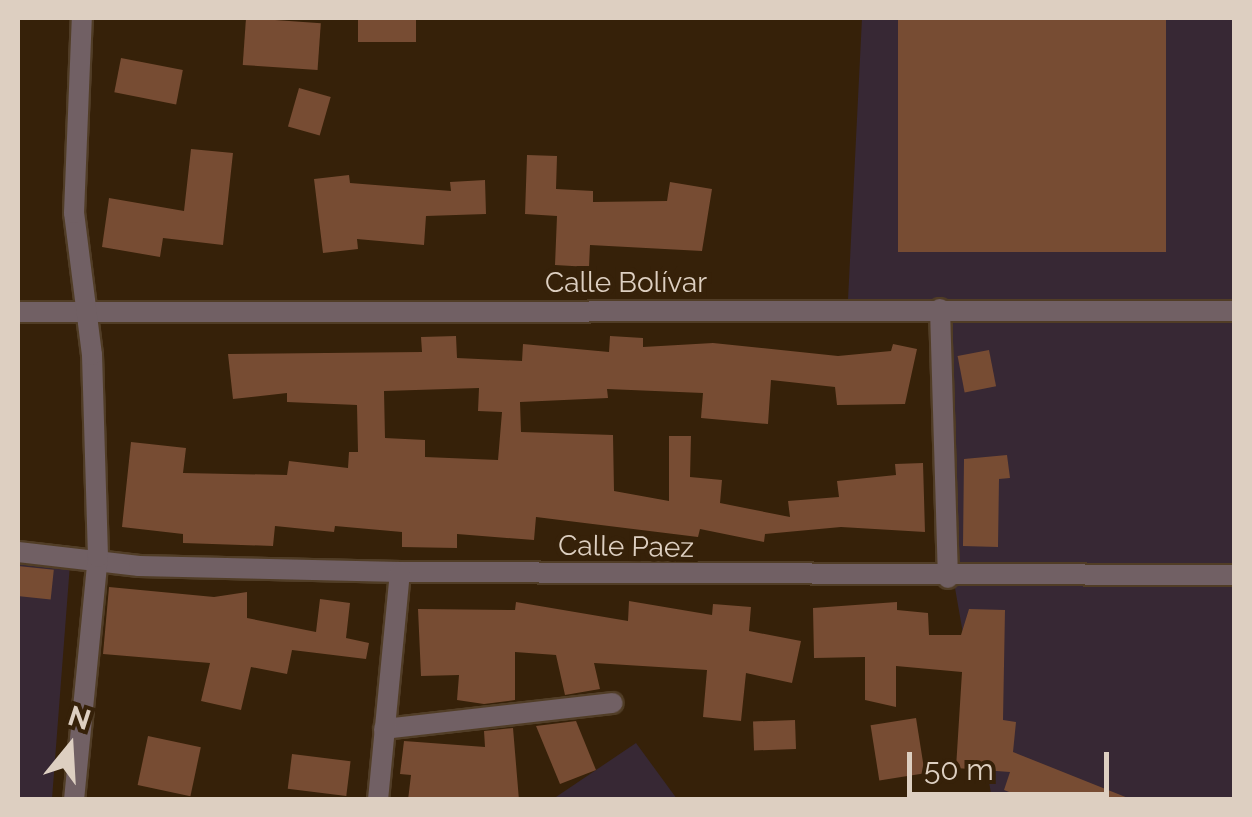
<!DOCTYPE html>
<html>
<head>
<meta charset="utf-8">
<style>
  body { margin:0 }
  #map { position:relative; width:1252px; height:817px; overflow:hidden; background:#362109; font-family:Raleway,sans-serif }
  div>[style] { position:absolute }
  .industrial>* { inset:0; background:#372834 }
  .building>* { inset:0; background:#774c33; transform-origin:0 0 }
  .roads { filter:drop-shadow(2px 0 #513d26) drop-shadow(-2px 0 #513d26) drop-shadow(0 2px #513d26) drop-shadow(0 -2px #513d26) }
  .minor>* { height:20px; margin:-10px; padding:0 10px; transform-origin:10px; border-radius:10px; background:#716064 }
  span { translate:-50% -50%; white-space:nowrap; text-align:center; line-height:1.15; -webkit-text-stroke:10px #362109; paint-order:stroke }
  .street-label { font-size:28px; color:#ddcfc1 }
  .frame { position:absolute; inset:0; border:20px solid #ddcfc1; pointer-events:none }
  .north { position:absolute; left:20px; top:697px; width:100px; height:100px; -webkit-text-stroke:8px #362109; paint-order:stroke; rotate:18deg; font-size:28px; font-weight:700; line-height:40px; text-align:center; color:#ddcfc1 }
  .north::after { content:''; display:block; margin:auto; width:35px; height:45px; background:#ddcfc1; clip-path:polygon(50% 0,100% 100%,50% 72%,0 100%) }
  .scale { position:absolute; left:907px; top:752px; width:202px; height:45px; box-sizing:border-box; border:5px solid #ddcfc1; border-top:0; padding-left:12px; font-size:30px; line-height:35px; white-space:nowrap; color:#ddcfc1; -webkit-text-stroke:8px #362109; paint-order:stroke }
</style>
</head>
<body>
<div id="map">
  <div class="industrial">
    <div style="clip-path:polygon(862px 18px,1234px 18px,1234px 799px,992px 799px,955px 588px,945px 300px,848px 300px)"></div>
    <div style="clip-path:polygon(18px 558px,70px 564px,52px 799px,18px 800px)"></div>
    <div style="clip-path:polygon(636px 743px,677px 799px,553px 799px)"></div>
  </div>
  <div class="building">
    <div style="left:246px;top:18px;width:75px;height:47px;rotate:4deg"></div>
    <div style="left:358px;top:18px;width:58px;height:24px"></div>
    <div style="left:898px;top:18px;width:268px;height:234px"></div>
    <div style="left:121px;top:58px;width:63px;height:35px;rotate:11deg"></div>
    <div style="left:299px;top:88px;width:33px;height:40px;rotate:16deg"></div>
    <div style="clip-path:polygon(191px 149px,233px 153px,223px 245px,163px 238px,160px 257px,102px 247px,109px 198px,184px 211px)"></div>
    <div style="clip-path:polygon(527px 155px,557px 156px,556px 189px,593px 191px,593px 202px,667px 201px,670px 182px,712px 189px,702px 251px,590px 245px,589px 267px,555px 265px,557px 216px,525px 214px)"></div>
    <div style="clip-path:polygon(349px 175px,350px 183px,451px 191px,450px 182px,485px 180px,486px 214px,426px 216px,424px 245px,357px 239px,358px 249px,323px 253px,314px 179px)"></div>
    <div style="clip-path:polygon(evenodd,456px 336px,457px 358px,522px 361px,523px 344px,609px 352px,610px 336px,643px 338px,643px 347px,713px 343px,838px 356px,891px 351px,893px 344px,917px 349px,905px 404px,837px 405px,835px 387px,771px 380px,768px 424px,701px 418px,703px 393px,607px 389px,608px 398px,520px 402px,521px 432px,613px 435px,614px 491px,669px 501px,669px 436px,691px 436px,690px 477px,722px 480px,720px 503px,790px 517px,788px 501px,839px 497px,837px 481px,896px 475px,895px 464px,923px 463px,925px 532px,841px 527px,765px 534px,764px 542px,700px 529px,698px 537px,536px 517px,534px 540px,457px 534px,457px 548px,402px 547px,402px 532px,335px 526px,334px 532px,275px 526px,273px 546px,183px 543px,183px 534px,122px 527px,131px 442px,186px 448px,183px 473px,287px 475px,289px 461px,348px 468px,349px 452px,358px 452px,357px 405px,287px 402px,287px 393px,233px 399px,228px 354px,422px 352px,421px 337px,456px 336px,479px 388px,478px 411px,502px 412px,498px 460px,425px 457px,425px 440px,385px 438px,384px 391px,479px 388px)"></div>
    <div style="left:989px;top:350px;width:37px;height:32px;rotate:79deg"></div>
    <div style="clip-path:polygon(1007px 455px,1010px 478px,999px 479px,998px 547px,963px 546px,964px 459px)"></div>
    <div style="left:18px;top:566px;width:36px;height:30px;rotate:6deg"></div>
    <div style="clip-path:polygon(109px 587px,214px 597px,247px 592px,247px 618px,316px 632px,320px 599px,350px 603px,346px 638px,369px 643px,366px 659px,292px 650px,287px 674px,251px 667px,241px 710px,201px 701px,210px 663px,103px 654px)"></div>
    <div style="clip-path:polygon(629px 601px,712px 615px,713px 604px,751px 607px,749px 631px,801px 641px,792px 683px,746px 673px,741px 721px,703px 717px,707px 670px,594px 663px,600px 689px,565px 695px,556px 655px,515px 652px,515px 700px,484px 704px,457px 700px,459px 675px,421px 676px,418px 609px,515px 610px,516px 602px,628px 621px)"></div>
    <div style="clip-path:polygon(897px 602px,897px 610px,928px 613px,929px 635px,961px 635px,969px 609px,1005px 610px,1003px 720px,1016px 722px,1013px 752px,1133px 800px,1030px 800px,1004px 790px,1010px 772px,956px 768px,962px 672px,896px 666px,896px 707px,865px 700px,865px 657px,814px 658px,813px 608px)"></div>
    <div style="left:916px;top:718px;width:56px;height:46px;rotate:81deg"></div>
    <div style="left:795px;top:720px;width:29px;height:42px;rotate:88deg"></div>
    <div style="clip-path:polygon(576px 721px,596px 770px,560px 784px,536px 726px)"></div>
    <div style="clip-path:polygon(513px 728px,519px 800px,408px 800px,411px 775px,400px 774px,404px 741px,485px 747px,484px 731px)"></div>
    <div style="left:148px;top:736px;width:54px;height:50px;rotate:12deg"></div>
    <div style="left:292px;top:754px;width:59px;height:35px;rotate:7deg"></div>
  </div>
  <div class="roads">
    <div class="minor">
      <div style="left:940px;top:309px;width:269px;rotate:88.3deg"></div>
      <div style="left:18px;top:312px;width:1216px;rotate:-0.05deg"></div>
      <div style="left:18px;top:552px;width:122px;rotate:6.6deg"></div>
      <div style="left:139px;top:566px;width:261px;rotate:1.3deg"></div>
      <div style="left:400px;top:572px;width:834px;rotate:0.21deg"></div>
      <div style="left:384px;top:729px;width:230px;rotate:-6.5deg"></div>
      <div style="left:74px;top:800px;width:244px;rotate:-84.4deg"></div>
      <div style="left:98px;top:557px;width:202px;rotate:-91.7deg"></div>
      <div style="left:92px;top:355px;width:143px;rotate:-97.2deg"></div>
      <div style="left:74px;top:213px;width:195px;rotate:-87.7deg"></div>
      <div style="left:378px;top:800px;width:229px;rotate:-84.5deg"></div>
    </div>
  </div>
  <div class="street-label">
    <span style="left:626px;top:283px">Calle Bolívar</span>
    <span style="left:626px;top:547px;rotate:1deg">Calle Paez</span>
  </div>
  <div class="frame"></div>
  <div class="north">N</div>
  <div class="scale">50 m</div>
</div>
</body>
</html>
